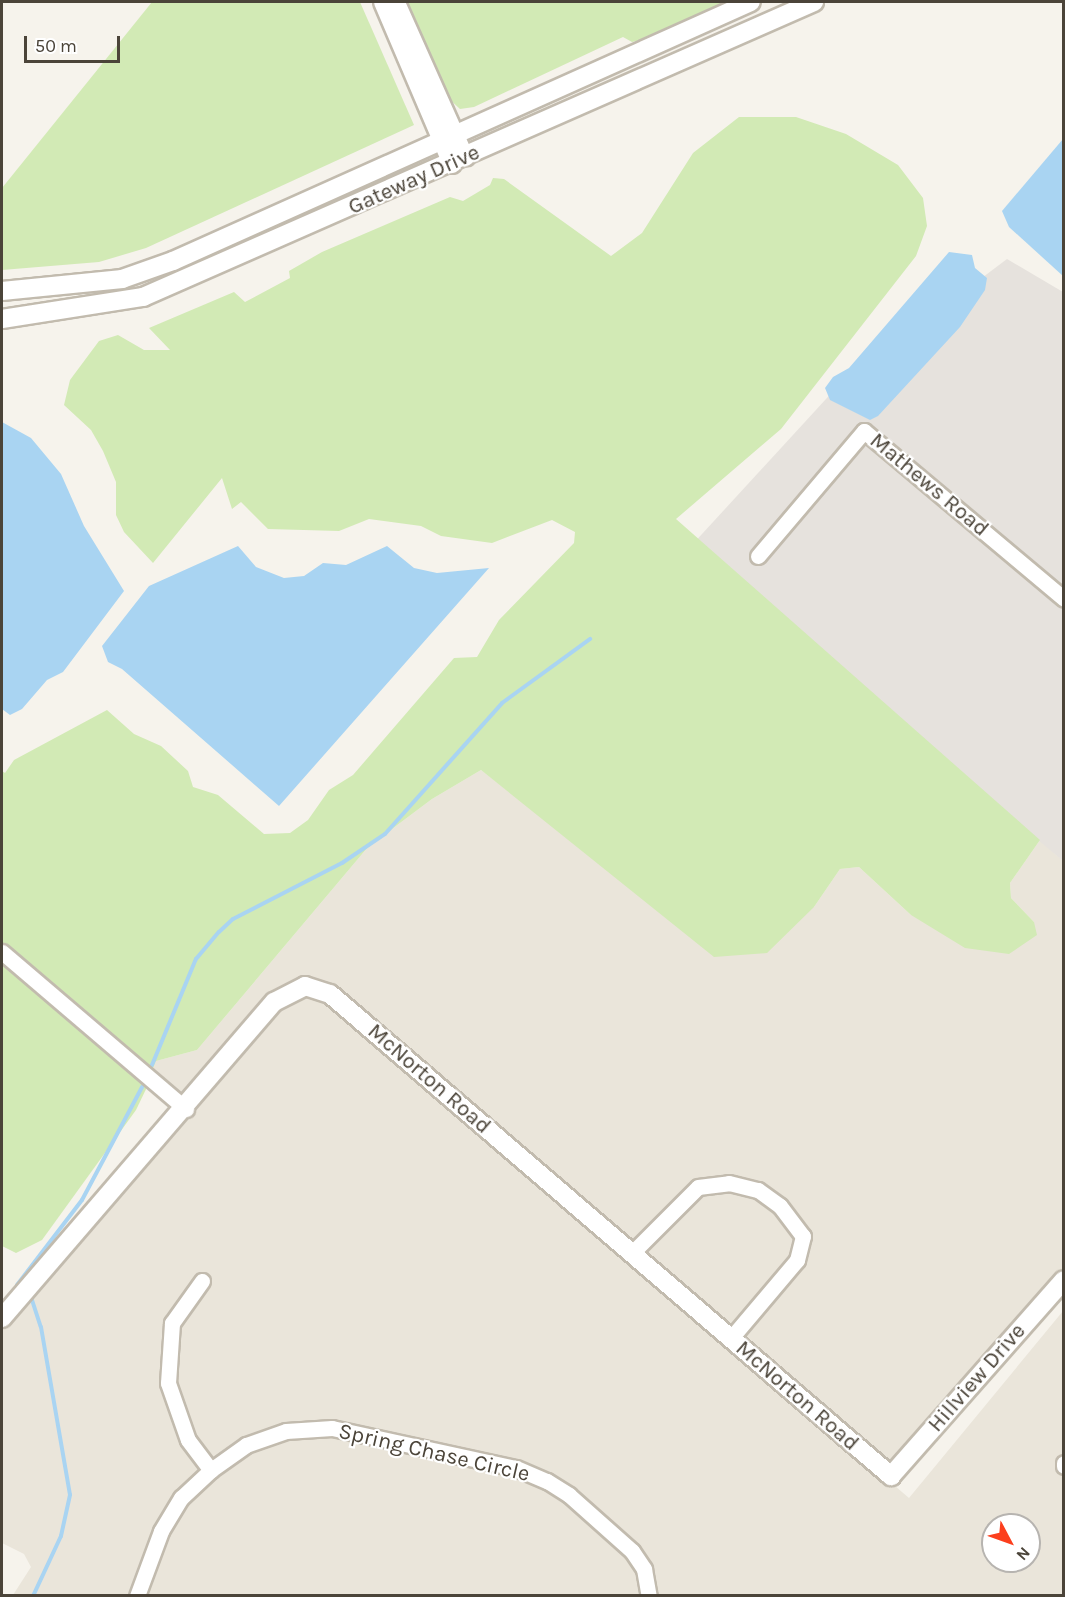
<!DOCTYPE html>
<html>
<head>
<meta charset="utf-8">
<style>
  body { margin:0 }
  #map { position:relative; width:1065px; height:1597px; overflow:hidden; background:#f6f3ec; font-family:Karla,sans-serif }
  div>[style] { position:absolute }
  .residential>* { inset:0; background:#eae5da }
  .industrial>* { inset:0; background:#e6e2dd }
  .green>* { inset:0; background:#d2eab5 }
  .water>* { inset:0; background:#a9d4f2 }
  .stream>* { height:4px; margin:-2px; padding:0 2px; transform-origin:2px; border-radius:2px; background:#a9d4f2 }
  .roads { filter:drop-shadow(2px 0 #c2bbae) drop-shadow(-2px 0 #c2bbae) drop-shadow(0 2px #c2bbae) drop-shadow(0 -2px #c2bbae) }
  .minor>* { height:15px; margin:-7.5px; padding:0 7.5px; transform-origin:7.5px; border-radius:7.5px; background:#fff }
  .tertiary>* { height:18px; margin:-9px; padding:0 9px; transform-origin:9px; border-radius:9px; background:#fff }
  span { translate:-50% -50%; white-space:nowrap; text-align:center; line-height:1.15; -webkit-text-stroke:4.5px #fff; paint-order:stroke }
  .street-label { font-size:22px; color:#4b4439 }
  .frame { position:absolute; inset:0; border:3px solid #4b4439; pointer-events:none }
  .north { position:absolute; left:981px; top:1513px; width:60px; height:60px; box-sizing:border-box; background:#fff; border:2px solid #b7b4b0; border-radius:50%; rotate:131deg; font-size:16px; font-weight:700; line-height:24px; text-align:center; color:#4b4439 }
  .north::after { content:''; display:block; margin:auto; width:21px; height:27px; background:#fc3f1d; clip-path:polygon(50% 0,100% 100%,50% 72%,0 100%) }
  .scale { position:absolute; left:24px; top:36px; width:96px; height:27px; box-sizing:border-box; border:3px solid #4b4439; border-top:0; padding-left:8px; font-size:18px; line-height:21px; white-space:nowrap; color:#4b4439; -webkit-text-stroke:4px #fff; paint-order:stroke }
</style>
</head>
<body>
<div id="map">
  <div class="residential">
    <div style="clip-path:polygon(481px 770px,550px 823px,814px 907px,840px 869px,859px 867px,911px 915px,1034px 922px,1011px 898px,1010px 883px,1040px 840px,1063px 861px,1063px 1269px,890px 1466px,740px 1338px,804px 1262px,810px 1238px,809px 1232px,727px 1176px,692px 1182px,630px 1243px,303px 979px,268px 998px,184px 1099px,152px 1071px,156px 1061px,197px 1050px,368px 847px,432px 799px)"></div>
    <div style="clip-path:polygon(evenodd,306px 993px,327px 1000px,909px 1498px,1063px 1311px,1063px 1595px,656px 1595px,649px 1566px,517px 1462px,342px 1421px,283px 1425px,243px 1439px,212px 1460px,194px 1437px,175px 1383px,179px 1326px,211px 1280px,200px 1272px,165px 1321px,161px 1382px,201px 1468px,175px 1494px,155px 1527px,129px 1595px,13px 1595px,31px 1567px,24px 1554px,2px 1543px,2px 1330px,279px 1008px,306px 993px,993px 1525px,1029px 1525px,1029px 1561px,993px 1561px,993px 1525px)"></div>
    <div style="clip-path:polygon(729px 1190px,755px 1196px,775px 1211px,796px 1236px,791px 1256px,729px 1328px,642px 1253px,702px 1193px)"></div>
    <div style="clip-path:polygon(344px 1434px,514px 1475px,544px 1487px,566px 1500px,627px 1555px,637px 1571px,642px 1596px,145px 1596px,168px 1535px,187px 1503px,216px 1475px,250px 1452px,289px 1438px)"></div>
  </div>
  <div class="industrial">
    <div style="clip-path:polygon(1007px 259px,1063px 292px,1063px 861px,691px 546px,837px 387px)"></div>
  </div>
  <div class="green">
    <div style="clip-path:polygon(152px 2px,360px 2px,414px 125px,146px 248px,99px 262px,2px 270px,2px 188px)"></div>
    <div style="clip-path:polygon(405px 2px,728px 2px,646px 39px,632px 42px,623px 37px,474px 107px,460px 109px,447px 97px)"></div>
    <div style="clip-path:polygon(739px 117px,796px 117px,846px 134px,898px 165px,923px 198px,927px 226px,916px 256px,781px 429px,676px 519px,1040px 840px,1010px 883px,1011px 898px,1034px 922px,1037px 935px,1009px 954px,965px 948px,911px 915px,859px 867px,840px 869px,814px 907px,767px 953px,714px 957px,481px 770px,432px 799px,368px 847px,197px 1050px,156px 1061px,152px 1071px,2px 943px,2px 771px,5px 773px,14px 760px,107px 710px,134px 734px,161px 746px,188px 771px,193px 787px,218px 795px,264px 834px,290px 833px,308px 820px,329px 790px,353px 775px,454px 658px,477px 657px,499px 620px,574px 543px,575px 532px,552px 520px,492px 543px,441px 536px,421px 526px,369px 519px,339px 531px,268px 529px,241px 502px,232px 509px,222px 478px,153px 563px,124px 532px,116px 515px,116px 482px,103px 451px,91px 430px,64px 405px,70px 380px,99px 341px,118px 335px,144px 350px,170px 350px,149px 328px,234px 292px,245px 302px,290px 278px,289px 271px,322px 252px,450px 197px,463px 201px,490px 185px,493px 178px,504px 179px,611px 256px,642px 233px,693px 153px)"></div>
    <div style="clip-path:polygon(2px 961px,148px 1085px,136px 1110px,42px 1240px,16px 1253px,2px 1246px)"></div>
  </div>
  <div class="water">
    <div style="clip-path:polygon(1063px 139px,1063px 276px,1009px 227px,1002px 211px)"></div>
    <div style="clip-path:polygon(949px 252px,972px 255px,975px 268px,987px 278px,985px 290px,960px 327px,878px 416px,870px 420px,830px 400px,825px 388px,833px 377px,849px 368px)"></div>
    <div style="clip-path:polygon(2px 422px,31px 438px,61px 474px,84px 526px,124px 591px,63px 672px,47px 680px,22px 709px,10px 715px,2px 709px)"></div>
    <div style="clip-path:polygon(238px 546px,256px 567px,284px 578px,304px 576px,323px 563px,346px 565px,387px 546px,414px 568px,437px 573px,489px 568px,279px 806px,122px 669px,108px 662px,102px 646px,149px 586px)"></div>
  </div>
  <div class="stream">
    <div style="left:152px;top:1065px;width:115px;rotate:-67.5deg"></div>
    <div style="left:196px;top:959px;width:35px;rotate:-50deg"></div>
    <div style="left:219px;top:932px;width:19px;rotate:-43deg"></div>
    <div style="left:233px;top:919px;width:123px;rotate:-27.2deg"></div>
    <div style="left:342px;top:863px;width:52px;rotate:-34deg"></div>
    <div style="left:385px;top:834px;width:176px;rotate:-48.2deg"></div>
    <div style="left:502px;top:703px;width:109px;rotate:-36deg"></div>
    <div style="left:17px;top:1285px;width:107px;rotate:-52.6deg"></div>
    <div style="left:82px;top:1200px;width:128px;rotate:-62deg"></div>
    <div style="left:32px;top:1300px;width:28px;rotate:72deg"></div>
    <div style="left:41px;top:1327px;width:170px;rotate:80.2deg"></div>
    <div style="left:70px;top:1495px;width:42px;rotate:102.4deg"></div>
    <div style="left:61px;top:1536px;width:66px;rotate:115deg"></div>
  </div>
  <div class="roads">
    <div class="minor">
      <div style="left:397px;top:2px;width:170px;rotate:66deg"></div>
      <div style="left:758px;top:556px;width:164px;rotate:-49.7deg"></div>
      <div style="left:864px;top:431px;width:261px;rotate:40deg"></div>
      <div style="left:2px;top:952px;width:242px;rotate:40.5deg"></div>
      <div style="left:632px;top:1253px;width:93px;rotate:-45deg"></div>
      <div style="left:698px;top:1187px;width:31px;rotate:-7deg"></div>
      <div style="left:729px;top:1183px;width:30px;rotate:14deg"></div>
      <div style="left:758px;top:1190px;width:27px;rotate:36deg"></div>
      <div style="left:780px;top:1206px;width:38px;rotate:53deg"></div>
      <div style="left:803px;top:1236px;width:25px;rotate:104deg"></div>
      <div style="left:797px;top:1260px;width:102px;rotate:130.2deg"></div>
      <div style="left:202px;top:1281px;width:52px;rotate:125.5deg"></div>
      <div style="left:172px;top:1323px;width:60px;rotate:93.8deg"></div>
      <div style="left:168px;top:1383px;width:60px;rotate:70.7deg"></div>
      <div style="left:188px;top:1440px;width:38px;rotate:53deg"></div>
      <div style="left:1064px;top:1463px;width:3px;rotate:90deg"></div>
      <div style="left:137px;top:1596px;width:69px;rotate:-69.7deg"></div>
      <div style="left:161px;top:1531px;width:39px;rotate:-59deg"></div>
      <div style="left:181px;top:1498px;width:41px;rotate:-43deg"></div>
      <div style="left:211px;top:1470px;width:43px;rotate:-35.5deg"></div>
      <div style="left:246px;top:1445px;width:42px;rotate:-19.3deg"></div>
      <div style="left:286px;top:1431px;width:46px;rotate:-3.7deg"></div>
      <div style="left:332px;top:1428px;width:188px;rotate:12.3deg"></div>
      <div style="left:516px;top:1468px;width:34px;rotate:23deg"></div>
      <div style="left:547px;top:1481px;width:26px;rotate:32deg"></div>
      <div style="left:569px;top:1495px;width:84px;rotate:41.6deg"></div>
      <div style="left:632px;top:1551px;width:22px;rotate:56deg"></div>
      <div style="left:644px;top:1569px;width:27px;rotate:80deg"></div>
    </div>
    <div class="tertiary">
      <div style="left:383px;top:2px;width:176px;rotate:66.9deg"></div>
      <div style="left:2px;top:291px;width:121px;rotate:-5.7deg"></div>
      <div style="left:122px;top:279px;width:54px;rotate:-19.4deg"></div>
      <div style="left:173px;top:261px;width:633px;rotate:-24.14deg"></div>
      <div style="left:2px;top:319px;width:143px;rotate:-8.9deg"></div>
      <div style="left:143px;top:297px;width:733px;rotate:-23.73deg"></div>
      <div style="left:2px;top:1318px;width:417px;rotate:-49.3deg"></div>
      <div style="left:274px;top:1002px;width:35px;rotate:-27deg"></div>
      <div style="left:305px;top:986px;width:26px;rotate:18deg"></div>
      <div style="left:330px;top:994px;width:740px;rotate:40.67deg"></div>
      <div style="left:891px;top:1476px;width:261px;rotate:-48.6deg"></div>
    </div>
  </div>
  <div class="street-label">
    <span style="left:414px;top:180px;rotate:-24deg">Gateway Drive</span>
    <span style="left:929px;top:485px;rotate:40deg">Mathews Road</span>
    <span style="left:429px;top:1079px;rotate:41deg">McNorton Road</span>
    <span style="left:977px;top:1378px;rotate:-49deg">Hillview Drive</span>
    <span style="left:797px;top:1396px;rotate:41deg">McNorton Road</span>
    <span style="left:434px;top:1453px;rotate:13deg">Spring Chase Circle</span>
  </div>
  <div class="frame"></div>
  <div class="north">N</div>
  <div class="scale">50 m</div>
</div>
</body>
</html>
